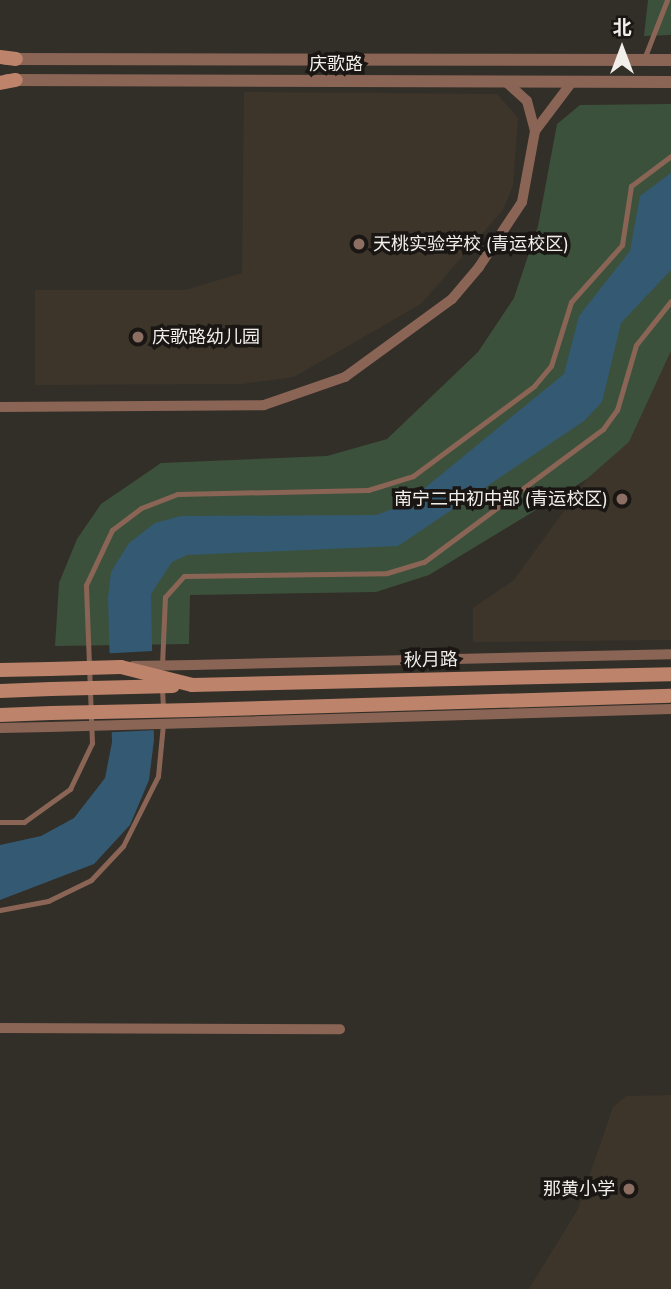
<!DOCTYPE html>
<html>
<head>
<meta charset="utf-8">
<style>
  body { margin:0 }
  #map { position:relative; width:671px; height:1289px; overflow:hidden; background:#322e28; font-family:"Nunito Sans","Noto Sans SC",sans-serif }
  div>[style] { position:absolute }
  .built>* { inset:0; background:#3d352a }
  .green>* { inset:0; background:#3c513b }
  .water>* { inset:0; background:#345972 }
  .pier>* { inset:0; background:#322e28; transform-origin:0 0 }
  .service>* { height:5px; margin:-2.5px; padding:0 2.5px; transform-origin:2.5px; border-radius:2.5px; background:#8a6556 }
  .minor>* { height:10px; margin:-5px; padding:0 5px; transform-origin:5px; border-radius:5px; background:#8a6556 }
  .tertiary>* { height:12px; margin:-6px; padding:0 6px; transform-origin:6px; border-radius:6px; background:#8a6556 }
  .secondary>* { height:14px; margin:-7px; padding:0 7px; transform-origin:7px; border-radius:7px; background:#be836b }
  .minor-bridge>* { height:10px; margin:-5px; padding:0 5px; transform-origin:5px; border-radius:5px; background:#8a6556 }
  .secondary-bridge>* { height:14px; margin:-7px; padding:0 7px; transform-origin:7px; border-radius:7px; background:#be836b }
  .dots>* { width:19px; height:19px; translate:-50% -50%; box-sizing:border-box; border:4px solid #191614; border-radius:50% }
  span { translate:-50% -50%; white-space:nowrap; text-align:center; line-height:1.15; -webkit-text-stroke:7px #191614; paint-order:stroke }
  .street-label { font-size:18px; color:#f2efeb }
  .poi-label { font-size:18px; color:#f2efeb }
  .left { translate:0 -50%; text-align:left }
  .right { translate:-100% -50%; text-align:right }
  .north { position:absolute; left:587px; top:14px; width:70px; height:70px; -webkit-text-stroke:5px #191614; paint-order:stroke; rotate:0deg; font-size:19px; font-weight:700; line-height:28px; text-align:center; color:#f2efeb }
  .north::after { content:''; display:block; margin:auto; width:24px; height:32px; background:#f2efeb; clip-path:polygon(50% 0,100% 100%,50% 72%,0 100%) }
</style>
</head>
<body>
<div id="map">
  <div class="built">
    <div style="clip-path:polygon(244px 92px,497px 94px,518px 118px,513px 186px,503px 210px,421px 304px,294px 377px,242px 384px,35px 385px,35px 290px,185px 290px,242px 273px)"></div>
    <div style="clip-path:polygon(671px 351px,671px 640px,473px 642px,473px 608px,514px 580px,587px 479px,629px 442px)"></div>
    <div style="clip-path:polygon(671px 1095px,671px 1289px,529px 1289px,578px 1209px,613px 1107px,626px 1096px)"></div>
  </div>
  <div class="green">
    <div style="clip-path:polygon(648px 0,671px 0,671px 35px,644px 36px)"></div>
    <div style="clip-path:polygon(671px 104px,671px 351px,629px 442px,587px 479px,429px 575px,376px 592px,190px 595px,189px 644px,55px 646px,59px 583px,77px 539px,101px 504px,161px 463px,327px 456px,387px 439px,478px 352px,514px 298px,538px 226px,557px 124px,580px 105px)"></div>
  </div>
  <div class="water">
    <div style="clip-path:polygon(671px 173px,671px 270px,621px 323px,602px 402px,584px 421px,398px 546px,187px 555px,172px 562px,151px 594px,154px 740px,149px 780px,130px 825px,94px 864px,0 900px,0 845px,41px 836px,74px 818px,105px 778px,112px 742px,108px 598px,111px 572px,129px 543px,155px 523px,181px 516px,376px 515px,404px 505px,564px 374px,579px 316px,630px 251px,640px 196px)"></div>
  </div>
  <div class="pier">
    <div style="left:153px;top:651px;width:79px;height:47px;rotate:87deg"></div>
  </div>
  <div class="service">
    <div style="left:644px;top:59px;width:63px;rotate:-68.7deg"></div>
    <div style="left:162px;top:665px;width:68px;rotate:-87.5deg"></div>
    <div style="left:165px;top:597px;width:28px;rotate:-48deg"></div>
    <div style="left:184px;top:576px;width:203px;rotate:-0.8deg"></div>
    <div style="left:387px;top:573px;width:39px;rotate:-17deg"></div>
    <div style="left:424px;top:562px;width:223px;rotate:-36.6deg"></div>
    <div style="left:603px;top:429px;width:24px;rotate:-54deg"></div>
    <div style="left:617px;top:410px;width:68px;rotate:-73.7deg"></div>
    <div style="left:636px;top:345px;width:56px;rotate:-51.5deg"></div>
    <div style="left:162px;top:689px;width:22px;rotate:87deg"></div>
    <div style="left:0;top:822px;width:24px"></div>
    <div style="left:24px;top:822px;width:57px;rotate:-35.7deg"></div>
    <div style="left:70px;top:789px;width:51px;rotate:-64.4deg"></div>
    <div style="left:92px;top:743px;width:158px;rotate:-92.2deg"></div>
    <div style="left:86px;top:585px;width:61px;rotate:-64.7deg"></div>
    <div style="left:112px;top:530px;width:36px;rotate:-37deg"></div>
    <div style="left:141px;top:508px;width:39px;rotate:-21deg"></div>
    <div style="left:177px;top:494px;width:191px;rotate:-1.2deg"></div>
    <div style="left:368px;top:490px;width:47px;rotate:-17.3deg"></div>
    <div style="left:413px;top:476px;width:151px;rotate:-36.6deg"></div>
    <div style="left:534px;top:386px;width:26px;rotate:-50deg"></div>
    <div style="left:551px;top:366px;width:67px;rotate:-72.6deg"></div>
    <div style="left:571px;top:302px;width:76px;rotate:-48.2deg"></div>
    <div style="left:622px;top:245px;width:60px;rotate:-81.3deg"></div>
    <div style="left:631px;top:186px;width:50px;rotate:-36.9deg"></div>
    <div style="left:0;top:910px;width:49px;rotate:-10.6deg"></div>
    <div style="left:48px;top:901px;width:48px;rotate:-26deg"></div>
    <div style="left:91px;top:880px;width:47px;rotate:-46.7deg"></div>
    <div style="left:123px;top:846px;width:78px;rotate:-63.4deg"></div>
    <div style="left:158px;top:776px;width:52px;rotate:-84.5deg"></div>
  </div>
  <div class="minor">
    <div style="left:506px;top:82px;width:28px;rotate:42deg"></div>
    <div style="left:527px;top:101px;width:31px;rotate:75deg"></div>
    <div style="left:535px;top:131px;width:61px;rotate:-52.9deg"></div>
    <div style="left:0;top:407px;width:264px;rotate:-0.4deg"></div>
    <div style="left:264px;top:405px;width:86px;rotate:-19.1deg"></div>
    <div style="left:345px;top:377px;width:132px;rotate:-36.1deg"></div>
    <div style="left:452px;top:299px;width:42px;rotate:-49.8deg"></div>
    <div style="left:479px;top:267px;width:78px;rotate:-56.5deg"></div>
    <div style="left:522px;top:202px;width:72px;rotate:-79.6deg"></div>
    <div style="left:193px;top:665px;width:478px;rotate:-1.3deg"></div>
    <div style="left:195px;top:723px;width:476px;rotate:-1.7deg"></div>
    <div style="left:0;top:728px;width:49px;rotate:-1.2deg"></div>
    <div style="left:0;top:1028px;width:340px;rotate:0.2deg"></div>
  </div>
  <div class="tertiary">
    <div style="left:6px;top:59px;width:665px;rotate:0.09deg"></div>
    <div style="left:7px;top:80px;width:664px;rotate:0.17deg"></div>
  </div>
  <div class="secondary">
    <div style="left:0;top:57px;width:16px;rotate:7deg"></div>
    <div style="left:0;top:83px;width:16px;rotate:-11deg"></div>
    <div style="left:0;top:670px;width:50px;rotate:-1.1deg"></div>
    <div style="left:192px;top:685px;width:479px;rotate:-1.3deg"></div>
    <div style="left:0;top:691px;width:51px;rotate:-2.2deg"></div>
    <div style="left:193px;top:710px;width:478px;rotate:-1.7deg"></div>
    <div style="left:0;top:715px;width:51px;rotate:-2.2deg"></div>
  </div>
  <div class="minor-bridge">
    <div style="left:133px;top:666px;width:60px;rotate:-1deg"></div>
    <div style="left:49px;top:727px;width:146px;rotate:-1.6deg"></div>
  </div>
  <div class="secondary-bridge">
    <div style="left:50px;top:669px;width:71px;rotate:-1.6deg"></div>
    <div style="left:121px;top:667px;width:73px;rotate:14.2deg"></div>
    <div style="left:51px;top:689px;width:122px;rotate:-1.4deg"></div>
    <div style="left:51px;top:713px;width:142px;rotate:-1.2deg"></div>
  </div>
  <div class="dots">
    <div style="left:359px;top:244px;background:#8d6e63"></div>
    <div style="left:138px;top:337px;background:#8d6e63"></div>
    <div style="left:622px;top:499px;background:#8d6e63"></div>
    <div style="left:629px;top:1189px;background:#8d6e63"></div>
  </div>
  <div class="street-label">
    <span style="left:336px;top:64px">庆歌路</span>
    <span style="left:431px;top:660px;rotate:-1deg">秋月路</span>
  </div>
  <div class="poi-label">
    <span class="left" style="left:373px;top:244px">天桃实验学校 (青运校区)</span>
    <span class="left" style="left:152px;top:337px">庆歌路幼儿园</span>
    <span class="right" style="left:608px;top:499px">南宁二中初中部 (青运校区)</span>
    <span class="right" style="left:615px;top:1189px">那黄小学</span>
  </div>
  <div class="north">北</div>
</div>
</body>
</html>
